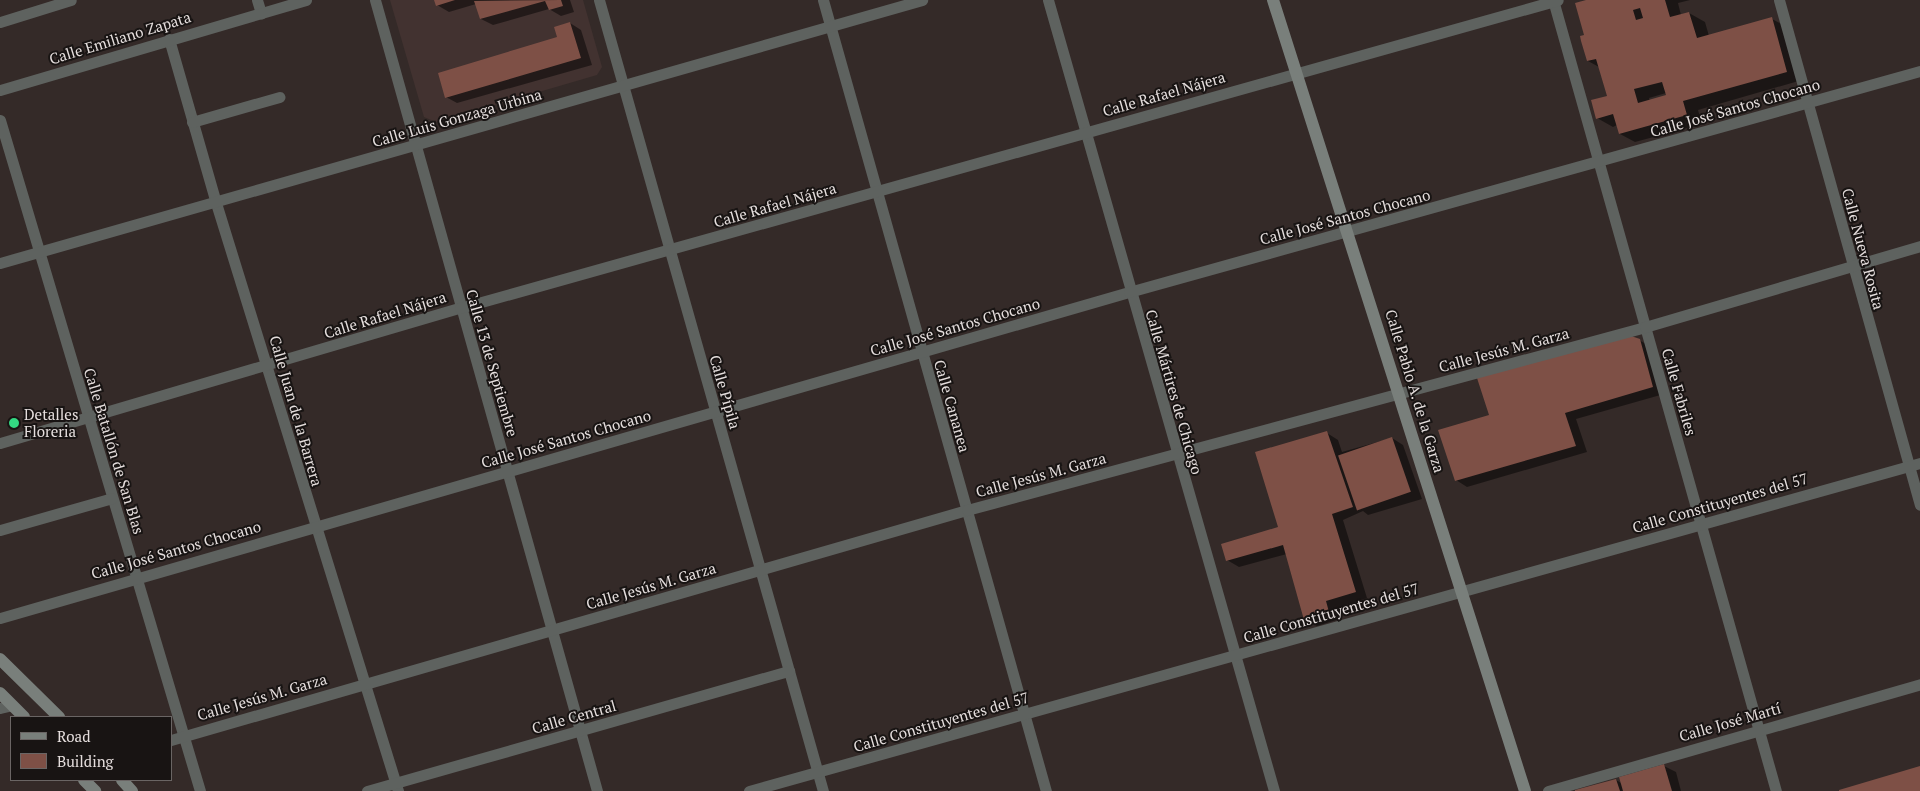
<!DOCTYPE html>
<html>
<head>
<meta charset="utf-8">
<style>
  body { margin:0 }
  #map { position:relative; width:1920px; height:791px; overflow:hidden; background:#342a28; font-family:"PT Serif",serif }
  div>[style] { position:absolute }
  .built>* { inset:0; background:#423230 }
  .shadow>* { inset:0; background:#0007 }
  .building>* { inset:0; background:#7e5046; transform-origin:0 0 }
  .street>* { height:11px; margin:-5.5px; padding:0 5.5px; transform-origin:5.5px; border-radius:5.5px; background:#5e625f }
  .secondary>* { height:12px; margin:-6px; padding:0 6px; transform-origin:6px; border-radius:6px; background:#797f7b }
  .dots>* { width:14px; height:14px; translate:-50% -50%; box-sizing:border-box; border:2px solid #181413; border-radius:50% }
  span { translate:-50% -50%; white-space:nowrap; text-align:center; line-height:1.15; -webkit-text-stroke:4px #181413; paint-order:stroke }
  .street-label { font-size:15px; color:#e5dedd }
  .poi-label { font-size:15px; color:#e5dedd }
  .left { translate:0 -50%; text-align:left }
  .legend { position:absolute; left:10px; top:716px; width:162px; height:65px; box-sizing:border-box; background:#181413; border:1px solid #6a6564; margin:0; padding:6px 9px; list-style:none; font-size:15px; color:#e5dedd }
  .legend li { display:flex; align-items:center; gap:10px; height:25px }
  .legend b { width:25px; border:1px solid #6a6564 }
</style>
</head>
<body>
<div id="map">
  <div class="built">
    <div style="clip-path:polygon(390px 0,583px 0,602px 67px,597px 75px,436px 122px,424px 117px)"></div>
  </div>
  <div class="shadow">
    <div style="clip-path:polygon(435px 0,570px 0,574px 12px,561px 16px,549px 9px,493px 25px,481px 19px,476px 4px,449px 12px,437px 5px)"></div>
    <div style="clip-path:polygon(evenodd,1590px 0,1690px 0,1678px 3px,1681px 15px,1689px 13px,1705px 22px,1709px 36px,1772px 19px,1787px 27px,1802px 80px,1698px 110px,1702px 124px,1635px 142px,1620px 134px,1617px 125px,1613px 127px,1597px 118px,1608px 97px,1599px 67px,1588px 61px,1586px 36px,1590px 0,1666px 93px,1667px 96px,1650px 101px,1649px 98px,1666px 93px)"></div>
    <div style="clip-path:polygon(570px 23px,581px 30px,592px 65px,457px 103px,446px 97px,559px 38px)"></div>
    <div style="clip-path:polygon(1639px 340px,1651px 347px,1664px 394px,1576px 419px,1587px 452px,1467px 487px,1456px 480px,1491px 416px)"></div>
    <div style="clip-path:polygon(1327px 433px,1338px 440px,1342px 452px,1392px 438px,1403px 445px,1422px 499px,1368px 515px,1363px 511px,1343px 520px,1367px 598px,1337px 608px,1340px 619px,1317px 626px,1306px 619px,1287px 554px,1239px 567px,1227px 560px,1279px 528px)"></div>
    <div style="clip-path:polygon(1664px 766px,1676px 772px,1681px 791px,1578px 791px,1616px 780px,1623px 784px)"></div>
  </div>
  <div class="building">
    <div style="clip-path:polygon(434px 0,455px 0,436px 6px)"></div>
    <div style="clip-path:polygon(561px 0,563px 6px,549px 10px,545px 1px,480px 19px,474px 1px)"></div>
    <div style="clip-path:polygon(evenodd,1586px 0,1665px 0,1670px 17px,1689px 12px,1697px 38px,1772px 17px,1787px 72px,1683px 101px,1687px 115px,1619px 134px,1613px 114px,1596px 119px,1591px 100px,1607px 96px,1596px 59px,1587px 61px,1581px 41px,1580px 36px,1584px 35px,1575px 3px,1586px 0,1640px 8px,1643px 18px,1636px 20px,1633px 10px,1640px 8px,1586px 0,1662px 82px,1666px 95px,1638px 103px,1634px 89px,1662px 82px)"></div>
    <div style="clip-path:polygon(570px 22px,581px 58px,445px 98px,438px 73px,557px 37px,554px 27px)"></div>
    <div style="clip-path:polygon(1628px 335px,1640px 339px,1653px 387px,1565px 413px,1576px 446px,1455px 481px,1438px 430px,1489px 415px,1477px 378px)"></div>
    <div style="clip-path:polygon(1327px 431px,1353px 507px,1332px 514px,1356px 592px,1326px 601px,1329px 612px,1304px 620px,1283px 545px,1226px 561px,1221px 544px,1278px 527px,1255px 452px)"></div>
    <div style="left:1392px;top:437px;width:58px;height:57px;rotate:71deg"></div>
    <div style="clip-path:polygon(1664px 764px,1672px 791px,1623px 791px,1619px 777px)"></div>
    <div style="clip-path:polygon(1920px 766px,1920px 791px,1839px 791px,1839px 790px)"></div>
    <div style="clip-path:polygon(1616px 779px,1620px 791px,1575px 791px,1575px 790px)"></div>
  </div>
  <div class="street">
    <div style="left:257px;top:0;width:14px;rotate:73deg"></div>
    <div style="left:375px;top:0;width:822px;rotate:74.32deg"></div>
    <div style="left:599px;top:0;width:822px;rotate:74.19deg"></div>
    <div style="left:823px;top:0;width:822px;rotate:74.26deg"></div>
    <div style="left:1048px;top:0;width:823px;rotate:74.05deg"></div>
    <div style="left:1553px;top:0;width:822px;rotate:74.26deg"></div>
    <div style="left:1779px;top:0;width:524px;rotate:74.4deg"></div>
    <div style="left:0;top:22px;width:74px;rotate:-17.2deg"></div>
    <div style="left:169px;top:39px;width:171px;rotate:74deg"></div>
    <div style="left:216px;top:203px;width:616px;rotate:72.8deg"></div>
    <div style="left:0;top:90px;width:319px;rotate:-16.4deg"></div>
    <div style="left:0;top:120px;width:700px;rotate:73.4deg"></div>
    <div style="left:192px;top:122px;width:91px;rotate:-16deg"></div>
    <div style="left:0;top:263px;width:959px;rotate:-15.92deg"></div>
    <div style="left:0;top:443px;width:479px;rotate:-16.4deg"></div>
    <div style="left:460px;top:308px;width:1140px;rotate:-15.67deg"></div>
    <div style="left:0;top:530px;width:116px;rotate:-15.9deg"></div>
    <div style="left:0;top:618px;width:1175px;rotate:-16.11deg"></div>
    <div style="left:1129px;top:292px;width:821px;rotate:-15.61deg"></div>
    <div style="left:0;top:708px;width:12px;rotate:-14deg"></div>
    <div style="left:171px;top:740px;width:829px;rotate:-16.12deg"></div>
    <div style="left:967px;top:510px;width:702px;rotate:-15.1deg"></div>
    <div style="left:1645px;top:327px;width:287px;rotate:-16.4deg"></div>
    <div style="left:367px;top:791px;width:439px;rotate:-15.9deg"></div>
    <div style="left:749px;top:791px;width:1216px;rotate:-15.65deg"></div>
    <div style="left:1548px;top:791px;width:387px;rotate:-16deg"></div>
  </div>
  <div class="secondary">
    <div style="left:1273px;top:0;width:830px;rotate:72.33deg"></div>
    <div style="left:0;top:659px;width:83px;rotate:44.5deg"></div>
    <div style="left:0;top:693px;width:34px;rotate:45deg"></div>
    <div style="left:84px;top:780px;width:16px;rotate:45deg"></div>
    <div style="left:122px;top:780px;width:15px;rotate:48deg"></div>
  </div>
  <div class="dots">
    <div style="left:14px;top:423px;background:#33d882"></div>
  </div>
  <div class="street-label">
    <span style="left:120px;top:38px;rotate:-17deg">Calle Emiliano Zapata</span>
    <span style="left:1164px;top:94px;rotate:-16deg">Calle Rafael Nájera</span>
    <span style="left:1735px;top:108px;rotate:-16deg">Calle José Santos Chocano</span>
    <span style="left:457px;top:118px;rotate:-16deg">Calle Luis Gonzaga Urbina</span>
    <span style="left:775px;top:205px;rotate:-16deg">Calle Rafael Nájera</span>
    <span style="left:1345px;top:217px;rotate:-15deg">Calle José Santos Chocano</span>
    <span style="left:1863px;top:249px;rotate:75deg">Calle Nueva Rosita</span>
    <span style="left:385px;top:315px;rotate:-17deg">Calle Rafael Nájera</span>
    <span style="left:955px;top:327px;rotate:-16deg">Calle José Santos Chocano</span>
    <span style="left:1504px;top:350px;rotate:-15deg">Calle Jesús M. Garza</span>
    <span style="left:492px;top:363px;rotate:74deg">Calle 13 de Septiembre</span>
    <span style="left:1415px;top:391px;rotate:73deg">Calle Pablo A. de la Garza</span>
    <span style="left:725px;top:392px;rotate:74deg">Calle Pípila</span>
    <span style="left:1174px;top:392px;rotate:74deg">Calle Mártires de Chicago</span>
    <span style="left:1679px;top:392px;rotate:74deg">Calle Fabriles</span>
    <span style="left:952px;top:406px;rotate:74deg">Calle Cananea</span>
    <span style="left:296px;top:411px;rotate:74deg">Calle Juan de la Barrera</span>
    <span style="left:566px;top:439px;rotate:-16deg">Calle José Santos Chocano</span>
    <span style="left:114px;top:451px;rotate:73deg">Calle Batallón de San Blas</span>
    <span style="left:1041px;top:475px;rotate:-15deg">Calle Jesús M. Garza</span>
    <span style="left:1720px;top:503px;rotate:-16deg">Calle Constituyentes del 57</span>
    <span style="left:176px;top:550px;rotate:-16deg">Calle José Santos Chocano</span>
    <span style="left:651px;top:586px;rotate:-16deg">Calle Jesús M. Garza</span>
    <span style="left:1331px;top:613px;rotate:-16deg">Calle Constituyentes del 57</span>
    <span style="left:262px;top:697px;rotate:-16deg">Calle Jesús M. Garza</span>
    <span style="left:574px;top:717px;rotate:-16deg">Calle Central</span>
    <span style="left:941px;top:722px;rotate:-16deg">Calle Constituyentes del 57</span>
    <span style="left:1730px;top:722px;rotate:-16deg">Calle José Martí</span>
  </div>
  <div class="poi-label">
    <span class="left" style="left:24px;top:423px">Detalles<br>Floreria</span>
  </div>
  <ul class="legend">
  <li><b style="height:6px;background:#797f7b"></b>Road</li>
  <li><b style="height:14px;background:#7e5046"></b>Building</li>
  </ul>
</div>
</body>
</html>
